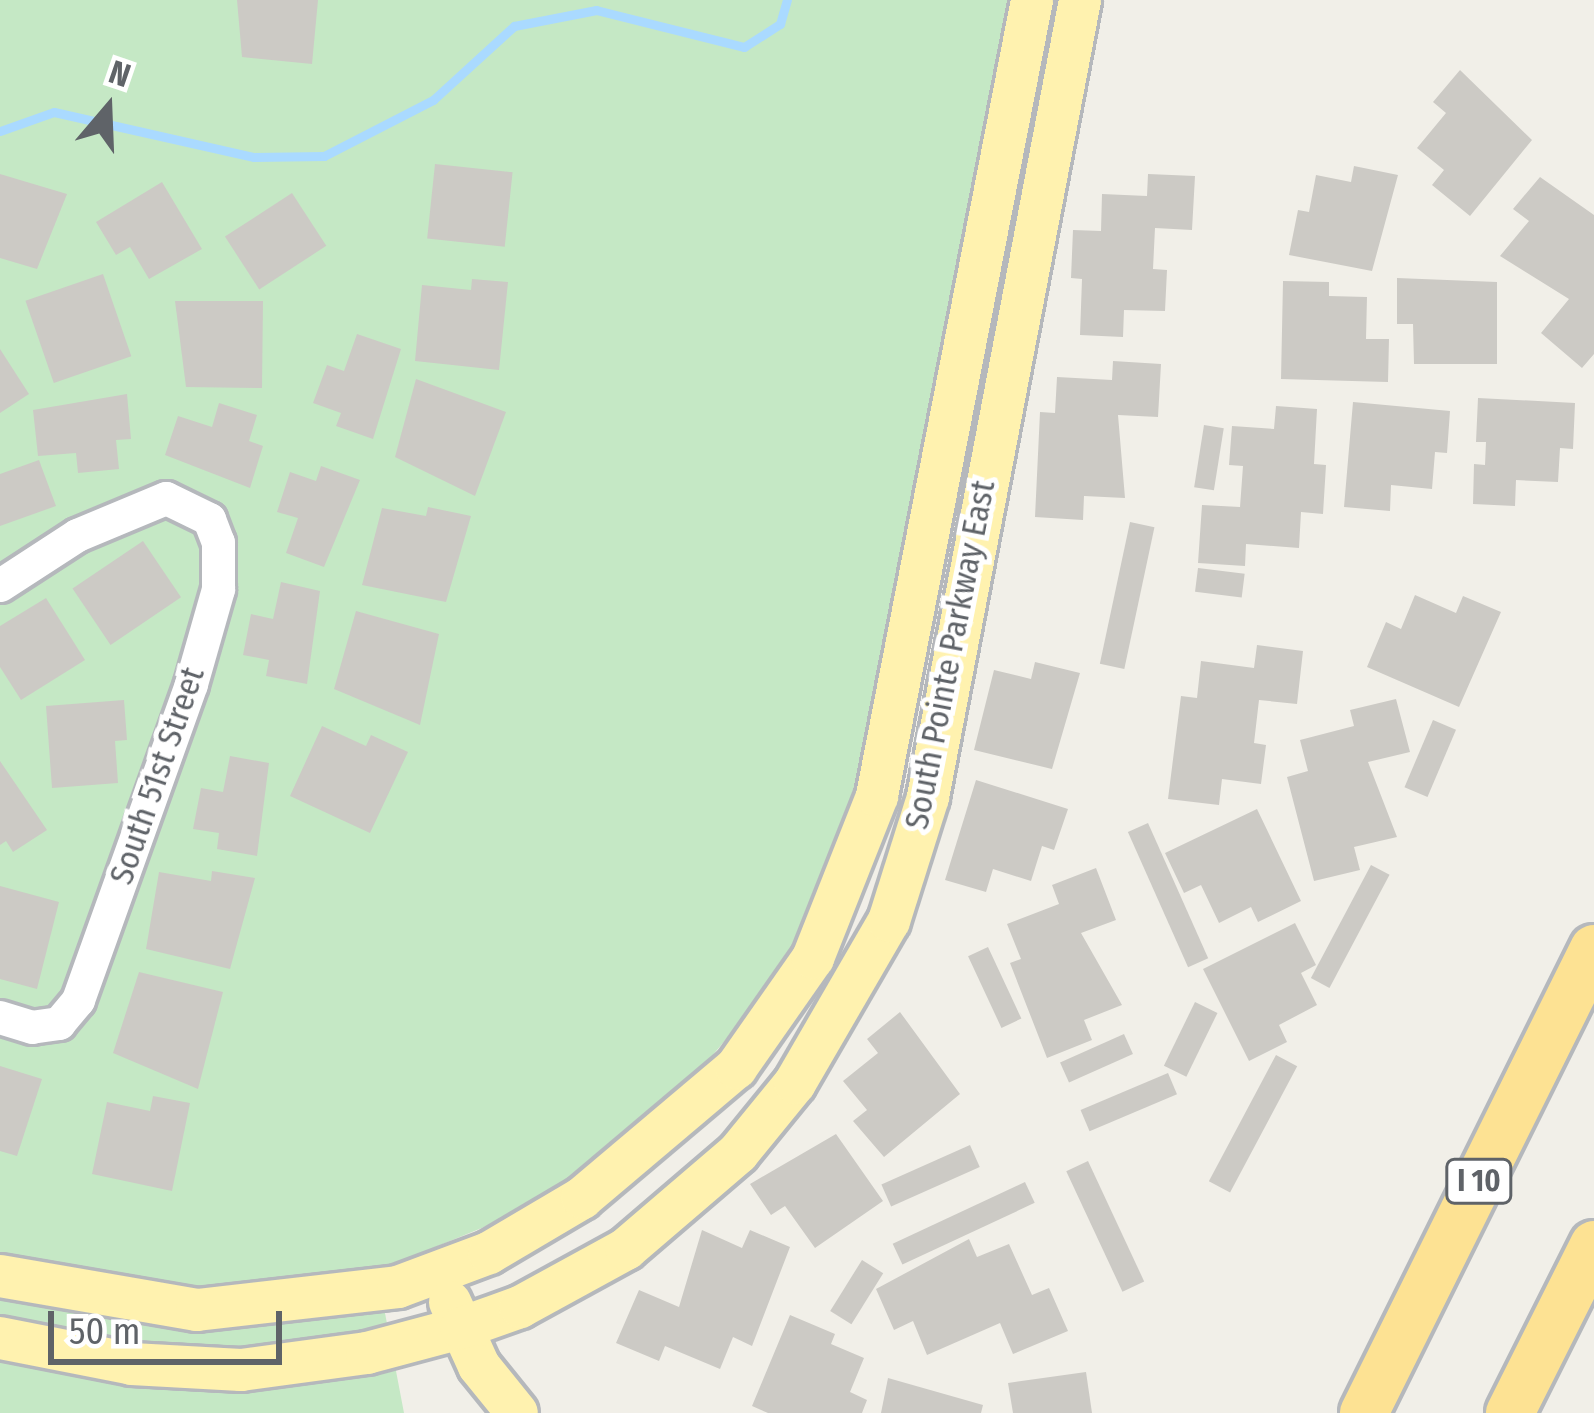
<!DOCTYPE html>
<html>
<head>
<meta charset="utf-8">
<style>
  body { margin:0 }
  #map { position:relative; width:1594px; height:1413px; overflow:hidden; background:#f1efe8; font-family:"Fira Sans Condensed",sans-serif }
  div>[style] { position:absolute }
  .green>* { inset:0; background:#c5e8c5 }
  .stream>* { height:9px; margin:-4.5px; padding:0 4.5px; transform-origin:4.5px; border-radius:4.5px; background:#aadaff }
  .building>* { inset:0; background:#cccac5; transform-origin:0 0 }
  .roads { filter:drop-shadow(3px 0 #b5b8bc) drop-shadow(-3px 0 #b5b8bc) drop-shadow(0 3px #b5b8bc) drop-shadow(0 -3px #b5b8bc) }
  .minor>* { height:33px; margin:-16.5px; padding:0 16.5px; transform-origin:16.5px; border-radius:16.5px; background:#fff }
  .major>* { height:42px; margin:-21px; padding:0 21px; transform-origin:21px; border-radius:21px; background:#fff2af }
  .highway>* { height:48px; margin:-24px; padding:0 24px; transform-origin:24px; border-radius:24px; background:#fde293 }
  span { translate:-50% -50%; white-space:nowrap; text-align:center; line-height:1.15; -webkit-text-stroke:10px #fff; paint-order:stroke }
  .shield-label span { padding:3px 9px; background:#fff; border:3px solid; border-radius:9px; -webkit-text-stroke-width:0 }
  .shield-label { font-size:30px; color:#5f6368; font-weight:700 }
  .street-label { font-size:33px; color:#5f6368 }
  .north { position:absolute; left:48px; top:48px; width:120px; height:120px; -webkit-text-stroke:9px #fff; paint-order:stroke; rotate:19deg; font-size:33px; font-weight:700; line-height:48px; text-align:center; color:#5f6368 }
  .north::after { content:''; display:block; margin:auto; width:42px; height:54px; background:#5f6368; clip-path:polygon(50% 0,100% 100%,50% 72%,0 100%) }
  .scale { position:absolute; left:48px; top:1311px; width:234px; height:54px; box-sizing:border-box; border:6px solid #5f6368; border-top:0; padding-left:15px; font-size:36px; line-height:42px; white-space:nowrap; color:#5f6368; -webkit-text-stroke:9px #fff; paint-order:stroke }
</style>
</head>
<body>
<div id="map">
  <div class="green">
    <div style="clip-path:polygon(0 0,1011px 0,859px 781px,818px 902px,763px 995px,681px 1093px,580px 1177px,506px 1218px,377px 1271px,404px 1413px,0 1413px)"></div>
  </div>
  <div class="stream">
    <div style="left:0;top:131px;width:57px;rotate:-19.4deg"></div>
    <div style="left:54px;top:112px;width:205px;rotate:12.7deg"></div>
    <div style="left:254px;top:157px;width:70px;rotate:-0.8deg"></div>
    <div style="left:324px;top:156px;width:123px;rotate:-27.2deg"></div>
    <div style="left:433px;top:100px;width:110px;rotate:-42.4deg"></div>
    <div style="left:514px;top:26px;width:84px;rotate:-11deg"></div>
    <div style="left:596px;top:10px;width:153px;rotate:14deg"></div>
    <div style="left:744px;top:47px;width:43px;rotate:-32.6deg"></div>
    <div style="left:780px;top:24px;width:25px;rotate:-74deg"></div>
  </div>
  <div class="building">
    <div style="clip-path:polygon(237px 0,318px 0,312px 64px,242px 57px)"></div>
    <div style="clip-path:polygon(1460px 70px,1532px 140px,1470px 216px,1432px 185px,1444px 170px,1417px 148px,1446px 113px,1433px 102px)"></div>
    <div style="left:435px;top:164px;width:78px;height:75px;rotate:6deg"></div>
    <div style="clip-path:polygon(1354px 166px,1398px 175px,1372px 271px,1289px 255px,1298px 210px,1309px 212px,1316px 175px,1351px 182px)"></div>
    <div style="clip-path:polygon(0 174px,67px 194px,37px 269px,0 258px)"></div>
    <div style="clip-path:polygon(1148px 174px,1195px 176px,1192px 230px,1155px 228px,1153px 269px,1167px 270px,1165px 311px,1124px 310px,1123px 337px,1080px 335px,1082px 279px,1071px 278px,1073px 230px,1101px 231px,1102px 194px,1147px 196px)"></div>
    <div style="clip-path:polygon(1540px 177px,1594px 215px,1594px 354px,1582px 368px,1541px 333px,1569px 299px,1500px 256px,1529px 221px,1513px 209px)"></div>
    <div style="clip-path:polygon(162px 182px,202px 249px,149px 279px,130px 247px,116px 255px,96px 222px)"></div>
    <div style="left:292px;top:193px;width:63px;height:80px;rotate:57deg"></div>
    <div style="left:103px;top:274px;width:87px;height:82px;rotate:71deg"></div>
    <div style="clip-path:polygon(1397px 278px,1497px 282px,1497px 364px,1414px 364px,1413px 324px,1397px 324px)"></div>
    <div style="clip-path:polygon(472px 279px,508px 282px,499px 370px,415px 361px,422px 285px,471px 290px)"></div>
    <div style="clip-path:polygon(1283px 281px,1329px 282px,1329px 296px,1367px 297px,1366px 339px,1389px 339px,1388px 382px,1281px 379px)"></div>
    <div style="clip-path:polygon(175px 301px,263px 301px,262px 388px,186px 387px)"></div>
    <div style="clip-path:polygon(357px 334px,401px 349px,373px 439px,336px 426px,341px 413px,313px 403px,327px 365px,344px 371px)"></div>
    <div style="clip-path:polygon(0 349px,29px 394px,0 413px)"></div>
    <div style="clip-path:polygon(1113px 361px,1161px 364px,1158px 417px,1118px 415px,1125px 498px,1084px 496px,1083px 520px,1035px 517px,1040px 412px,1055px 413px,1057px 377px,1112px 380px)"></div>
    <div style="clip-path:polygon(416px 379px,506px 412px,475px 496px,395px 457px)"></div>
    <div style="clip-path:polygon(127px 394px,131px 439px,116px 440px,119px 469px,78px 473px,76px 453px,38px 456px,33px 410px)"></div>
    <div style="clip-path:polygon(1478px 398px,1575px 403px,1573px 449px,1560px 448px,1558px 482px,1516px 480px,1515px 506px,1473px 504px,1474px 464px,1485px 465px,1486px 442px,1476px 442px)"></div>
    <div style="clip-path:polygon(1353px 402px,1450px 411px,1447px 453px,1435px 452px,1432px 489px,1391px 485px,1390px 511px,1344px 507px)"></div>
    <div style="clip-path:polygon(219px 403px,257px 415px,249px 441px,263px 446px,250px 488px,165px 455px,178px 416px,212px 427px)"></div>
    <div style="clip-path:polygon(1276px 406px,1317px 409px,1314px 464px,1326px 465px,1323px 514px,1301px 512px,1299px 548px,1246px 544px,1245px 566px,1198px 563px,1202px 505px,1240px 507px,1243px 466px,1229px 465px,1232px 426px,1274px 429px)"></div>
    <div style="left:1204px;top:425px;width:20px;height:63px;rotate:9deg"></div>
    <div style="clip-path:polygon(39px 460px,56px 506px,0 526px,0 474px)"></div>
    <div style="clip-path:polygon(321px 466px,360px 480px,324px 567px,286px 553px,298px 518px,277px 512px,290px 472px,316px 481px)"></div>
    <div style="clip-path:polygon(428px 507px,471px 516px,446px 602px,362px 585px,382px 508px,426px 516px)"></div>
    <div style="left:1130px;top:522px;width:25px;height:145px;rotate:12deg"></div>
    <div style="left:143px;top:541px;width:68px;height:85px;rotate:56deg"></div>
    <div style="left:1198px;top:568px;width:47px;height:24px;rotate:7deg"></div>
    <div style="clip-path:polygon(281px 582px,320px 591px,307px 684px,266px 676px,269px 660px,243px 655px,251px 614px,273px 619px)"></div>
    <div style="clip-path:polygon(1415px 595px,1456px 613px,1463px 596px,1501px 612px,1459px 707px,1367px 667px,1386px 622px,1401px 629px)"></div>
    <div style="clip-path:polygon(46px 598px,85px 660px,21px 700px,0 667px,0 626px)"></div>
    <div style="clip-path:polygon(356px 611px,439px 634px,420px 725px,334px 689px)"></div>
    <div style="clip-path:polygon(1257px 645px,1303px 651px,1297px 704px,1259px 700px,1254px 743px,1266px 745px,1261px 784px,1222px 779px,1219px 805px,1168px 799px,1181px 696px,1197px 698px,1201px 661px,1254px 668px)"></div>
    <div style="clip-path:polygon(1035px 662px,1080px 673px,1052px 769px,974px 750px,994px 670px,1031px 679px)"></div>
    <div style="clip-path:polygon(1396px 699px,1410px 752px,1368px 762px,1397px 837px,1354px 847px,1360px 870px,1314px 881px,1287px 777px,1308px 771px,1300px 740px,1354px 726px,1350px 710px)"></div>
    <div style="clip-path:polygon(124px 700px,127px 740px,115px 741px,118px 783px,52px 788px,46px 706px)"></div>
    <div style="left:1433px;top:720px;width:25px;height:73px;rotate:23deg"></div>
    <div style="clip-path:polygon(322px 726px,366px 746px,371px 735px,408px 752px,370px 833px,290px 796px)"></div>
    <div style="clip-path:polygon(230px 756px,269px 763px,257px 856px,217px 849px,219px 833px,193px 829px,201px 788px,223px 792px)"></div>
    <div style="clip-path:polygon(0 761px,47px 830px,13px 852px,6px 841px,0 845px)"></div>
    <div style="clip-path:polygon(976px 780px,1068px 809px,1054px 850px,1042px 846px,1031px 881px,993px 869px,986px 892px,945px 880px)"></div>
    <div style="clip-path:polygon(1257px 809px,1301px 901px,1258px 922px,1251px 907px,1219px 923px,1201px 885px,1184px 893px,1165px 853px)"></div>
    <div style="left:1148px;top:823px;width:148px;height:22px;rotate:66deg"></div>
    <div style="left:1371px;top:865px;width:21px;height:128px;rotate:28deg"></div>
    <div style="clip-path:polygon(1096px 868px,1116px 920px,1081px 933px,1122px 1005px,1084px 1020px,1092px 1040px,1047px 1058px,1010px 963px,1021px 959px,1007px 924px,1059px 904px,1052px 885px)"></div>
    <div style="clip-path:polygon(212px 871px,255px 878px,230px 969px,146px 949px,159px 872px,211px 881px)"></div>
    <div style="clip-path:polygon(0 886px,59px 902px,37px 989px,0 979px)"></div>
    <div style="clip-path:polygon(1295px 923px,1316px 965px,1301px 973px,1317px 1005px,1279px 1025px,1287px 1042px,1249px 1061px,1203px 969px)"></div>
    <div style="left:988px;top:947px;width:79px;height:22px;rotate:65deg"></div>
    <div style="clip-path:polygon(139px 972px,223px 992px,198px 1089px,113px 1053px)"></div>
    <div style="left:1195px;top:1002px;width:25px;height:71px;rotate:26deg"></div>
    <div style="clip-path:polygon(900px 1012px,960px 1094px,884px 1157px,853px 1121px,867px 1110px,843px 1081px,878px 1053px,867px 1039px)"></div>
    <div style="left:1124px;top:1034px;width:22px;height:70px;rotate:66deg"></div>
    <div style="left:1276px;top:1055px;width:24px;height:143px;rotate:28deg"></div>
    <div style="clip-path:polygon(0 1066px,42px 1079px,17px 1156px,0 1151px)"></div>
    <div style="left:1168px;top:1073px;width:23px;height:95px;rotate:67deg"></div>
    <div style="clip-path:polygon(153px 1096px,190px 1103px,172px 1191px,92px 1174px,107px 1102px,150px 1111px)"></div>
    <div style="clip-path:polygon(836px 1134px,883px 1201px,815px 1248px,785px 1206px,771px 1215px,750px 1184px)"></div>
    <div style="left:970px;top:1145px;width:24px;height:97px;rotate:66deg"></div>
    <div style="left:1088px;top:1161px;width:133px;height:24px;rotate:65deg"></div>
    <div style="left:1025px;top:1182px;width:23px;height:146px;rotate:65deg"></div>
    <div style="clip-path:polygon(702px 1230px,742px 1248px,750px 1230px,790px 1247px,752px 1346px,733px 1337px,720px 1369px,665px 1346px,659px 1361px,616px 1343px,639px 1290px,679px 1307px)"></div>
    <div style="clip-path:polygon(969px 1239px,977px 1257px,1009px 1244px,1032px 1295px,1049px 1288px,1068px 1331px,1013px 1354px,1000px 1323px,927px 1355px,913px 1321px,894px 1330px,876px 1289px)"></div>
    <div style="left:862px;top:1260px;width:25px;height:60px;rotate:32deg"></div>
    <div style="clip-path:polygon(790px 1315px,835px 1334px,831px 1344px,864px 1358px,850px 1392px,867px 1400px,862px 1413px,768px 1413px,752px 1406px)"></div>
    <div style="clip-path:polygon(1086px 1372px,1092px 1413px,1013px 1413px,1008px 1383px)"></div>
    <div style="clip-path:polygon(888px 1378px,983px 1405px,981px 1413px,881px 1413px)"></div>
  </div>
  <div class="roads">
    <div class="minor">
      <div style="left:0;top:585px;width:92px;rotate:-33deg"></div>
      <div style="left:77px;top:535px;width:96px;rotate:-22.6deg"></div>
      <div style="left:166px;top:498px;width:48px;rotate:26deg"></div>
      <div style="left:209px;top:519px;width:25px;rotate:69deg"></div>
      <div style="left:218px;top:542px;width:47px;rotate:90deg"></div>
      <div style="left:218px;top:589px;width:99px;rotate:105.9deg"></div>
      <div style="left:191px;top:684px;width:336px;rotate:109.7deg"></div>
      <div style="left:78px;top:1000px;width:30px;rotate:130deg"></div>
      <div style="left:59px;top:1023px;width:27px;rotate:172deg"></div>
      <div style="left:32px;top:1027px;width:34px;rotate:-163deg"></div>
    </div>
    <div class="major">
      <div style="left:0;top:1276px;width:200px;rotate:9.8deg"></div>
      <div style="left:197px;top:1310px;width:202px;rotate:-6.5deg"></div>
      <div style="left:398px;top:1287px;width:97px;rotate:-20.5deg"></div>
      <div style="left:489px;top:1253px;width:108px;rotate:-30.6deg"></div>
      <div style="left:582px;top:1198px;width:202px;rotate:-40.2deg"></div>
      <div style="left:736px;top:1068px;width:134px;rotate:-55deg"></div>
      <div style="left:813px;top:958px;width:174px;rotate:-68.4deg"></div>
      <div style="left:877px;top:796px;width:811px;rotate:-78.98deg"></div>
      <div style="left:450px;top:1302px;width:70px;rotate:65.6deg"></div>
      <div style="left:479px;top:1366px;width:60px;rotate:51deg"></div>
      <div style="left:0;top:1338px;width:135px;rotate:11.1deg"></div>
      <div style="left:132px;top:1364px;width:109px;rotate:3.2deg"></div>
      <div style="left:241px;top:1370px;width:127px;rotate:-7.7deg"></div>
      <div style="left:367px;top:1353px;width:97px;rotate:-14.9deg"></div>
      <div style="left:461px;top:1328px;width:63px;rotate:-19.6deg"></div>
      <div style="left:520px;top:1307px;width:121px;rotate:-28.7deg"></div>
      <div style="left:626px;top:1249px;width:148px;rotate:-40.6deg"></div>
      <div style="left:738px;top:1153px;width:90px;rotate:-50.8deg"></div>
      <div style="left:795px;top:1083px;width:187px;rotate:-59.9deg"></div>
      <div style="left:889px;top:921px;width:130px;rotate:-72.5deg"></div>
      <div style="left:928px;top:797px;width:811px;rotate:-79.2deg"></div>
    </div>
    <div class="highway">
      <div style="left:1364px;top:1413px;width:518px;rotate:-63.63deg"></div>
      <div style="left:1510px;top:1413px;width:188px;rotate:-63.4deg"></div>
    </div>
  </div>
  <div class="shield-label">
    <span style="left:1479px;top:1181px">I 10</span>
  </div>
  <div class="street-label">
    <span style="left:951px;top:655px;rotate:-79deg">South Pointe Parkway East</span>
    <span style="left:158px;top:776px;rotate:-71deg">South 51st Street</span>
  </div>
  <div class="north">N</div>
  <div class="scale">50 m</div>
</div>
</body>
</html>
